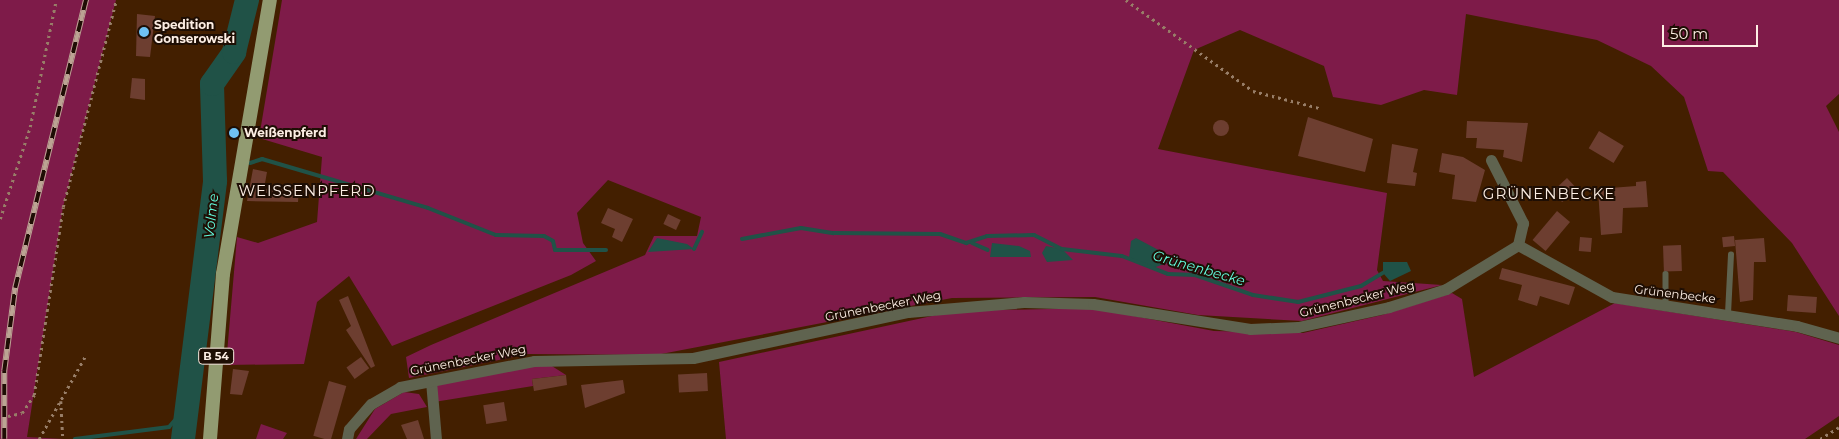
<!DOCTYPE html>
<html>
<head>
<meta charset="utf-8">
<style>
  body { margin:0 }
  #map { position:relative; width:1839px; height:439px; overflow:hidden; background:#431f00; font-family:Montserrat,sans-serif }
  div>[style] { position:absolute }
  .green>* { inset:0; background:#7e1b49 }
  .water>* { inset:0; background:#205247 }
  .stream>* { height:4px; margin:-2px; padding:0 2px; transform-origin:2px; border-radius:2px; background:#205247 }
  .river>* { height:24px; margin:-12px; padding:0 12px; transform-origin:12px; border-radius:12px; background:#205247 }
  .building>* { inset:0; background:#6d3e30; transform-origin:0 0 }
  .round { border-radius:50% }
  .path>* { height:2.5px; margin-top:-1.25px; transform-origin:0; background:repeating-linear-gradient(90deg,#987e68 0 2.5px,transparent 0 6.5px) }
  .service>* { height:5.5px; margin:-2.75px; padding:0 2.75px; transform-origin:2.75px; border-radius:2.75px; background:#5f634f }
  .minor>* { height:11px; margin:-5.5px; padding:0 5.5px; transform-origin:5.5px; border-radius:5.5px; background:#5f634f }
  .primary>* { height:14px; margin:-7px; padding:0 7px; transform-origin:7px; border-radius:7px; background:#929b71 }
  .rail>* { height:5.5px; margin-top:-2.75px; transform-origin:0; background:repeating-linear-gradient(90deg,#1e0e04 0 11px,#bba493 0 22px); box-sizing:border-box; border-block:1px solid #bba493 }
  .dots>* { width:14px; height:14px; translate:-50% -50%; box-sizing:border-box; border:2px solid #1e0e04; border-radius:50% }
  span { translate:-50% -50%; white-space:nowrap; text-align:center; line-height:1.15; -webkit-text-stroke:4px #1e0e04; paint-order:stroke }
  .shield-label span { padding:1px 4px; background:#1e0e04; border:1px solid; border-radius:4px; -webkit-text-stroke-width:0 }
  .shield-label { font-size:11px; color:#fdeee4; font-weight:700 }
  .poi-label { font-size:12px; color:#fdeee4; font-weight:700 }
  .left { translate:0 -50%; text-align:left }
  .street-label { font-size:12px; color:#fdeee4 }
  .water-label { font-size:14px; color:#63fcde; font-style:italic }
  .quarter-label { font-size:15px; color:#fdeee4; letter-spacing:1px }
  .scale { position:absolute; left:1662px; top:25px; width:96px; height:22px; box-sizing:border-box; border:2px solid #fdeee4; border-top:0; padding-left:6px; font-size:15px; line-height:18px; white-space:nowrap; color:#fdeee4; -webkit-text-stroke:4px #1e0e04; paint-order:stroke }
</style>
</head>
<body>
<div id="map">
  <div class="green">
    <div style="clip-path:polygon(0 0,116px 0,63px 207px,27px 437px,64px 439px,0 439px)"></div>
    <div style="clip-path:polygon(282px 0,1839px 0,1839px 94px,1826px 106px,1839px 132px,1839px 316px,1792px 243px,1723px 172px,1708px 171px,1684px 97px,1651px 66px,1597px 40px,1466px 14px,1457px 95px,1424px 90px,1381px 105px,1333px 97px,1324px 66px,1240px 30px,1194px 50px,1158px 149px,1387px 193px,1377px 270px,1383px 281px,1442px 285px,1302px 321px,1198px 315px,1095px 297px,952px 298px,656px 355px,528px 354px,409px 378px,406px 357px,431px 345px,645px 255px,654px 236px,697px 236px,701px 217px,608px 180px,577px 213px,583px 243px,596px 261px,571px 275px,392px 346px,349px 276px,317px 302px,304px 364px,226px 365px,237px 237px,258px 243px,317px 222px,322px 157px,259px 138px)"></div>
    <div style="clip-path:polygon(1452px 293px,1462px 299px,1474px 377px,1615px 303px,1796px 332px,1839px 345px,1839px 416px,1805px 439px,726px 439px,719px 362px,955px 311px,1091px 308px,1214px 331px,1303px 333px,1382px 315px)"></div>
    <div style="clip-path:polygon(544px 361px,566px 375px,532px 379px,533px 386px,434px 402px,431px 384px)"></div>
    <div style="clip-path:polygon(404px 392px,419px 394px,427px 407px,391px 414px,367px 439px,356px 439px,375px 409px)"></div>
    <div style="clip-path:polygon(261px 424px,287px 433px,283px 439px,256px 439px)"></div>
  </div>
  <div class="water">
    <div style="clip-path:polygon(657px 238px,687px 244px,694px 249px,648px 252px)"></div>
    <div style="clip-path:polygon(1136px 238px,1166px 254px,1170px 262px,1153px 268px,1129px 258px,1131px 241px)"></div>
    <div style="clip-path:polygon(992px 243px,1019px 246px,1030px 251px,1031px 257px,990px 257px)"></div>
    <div style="clip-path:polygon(1046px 246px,1062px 249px,1073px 260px,1047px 262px,1042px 253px)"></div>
    <div style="clip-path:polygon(1383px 262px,1407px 262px,1411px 271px,1390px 281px,1383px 273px)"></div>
  </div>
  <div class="stream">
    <div style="left:212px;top:151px;width:6px"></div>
    <div style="left:250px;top:163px;width:13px;rotate:-18deg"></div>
    <div style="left:262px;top:159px;width:173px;rotate:16.4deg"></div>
    <div style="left:428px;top:208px;width:73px;rotate:21.7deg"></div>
    <div style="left:496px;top:235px;width:48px;rotate:1.2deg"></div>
    <div style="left:544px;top:236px;width:10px;rotate:29deg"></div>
    <div style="left:553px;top:241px;width:9px;rotate:77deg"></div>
    <div style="left:555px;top:250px;width:51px"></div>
    <div style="left:742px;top:239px;width:60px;rotate:-10.6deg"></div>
    <div style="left:801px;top:228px;width:33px;rotate:9deg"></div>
    <div style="left:834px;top:233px;width:106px;rotate:0.5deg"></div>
    <div style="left:940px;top:234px;width:28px;rotate:19deg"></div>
    <div style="left:966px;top:243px;width:22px;rotate:-18deg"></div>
    <div style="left:987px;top:236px;width:47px;rotate:-1.2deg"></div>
    <div style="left:1034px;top:235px;width:31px;rotate:27deg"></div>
    <div style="left:1062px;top:249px;width:60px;rotate:6.7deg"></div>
    <div style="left:1122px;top:256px;width:49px;rotate:21.4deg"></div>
    <div style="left:1168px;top:274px;width:27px;rotate:2deg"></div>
    <div style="left:1195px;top:275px;width:61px;rotate:19deg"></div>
    <div style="left:1253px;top:295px;width:46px;rotate:8.8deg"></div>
    <div style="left:1298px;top:302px;width:65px;rotate:-14.3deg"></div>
    <div style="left:1361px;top:286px;width:26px;rotate:-31deg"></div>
    <div style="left:972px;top:243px;width:17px;rotate:24deg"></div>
    <div style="left:694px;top:249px;width:19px;rotate:-65deg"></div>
    <div style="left:75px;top:439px;width:95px;rotate:-7.3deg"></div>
    <div style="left:169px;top:427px;width:29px;rotate:-49deg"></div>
  </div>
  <div class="river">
    <div style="left:183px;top:439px;width:260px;rotate:-82.9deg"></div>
    <div style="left:215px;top:181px;width:97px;rotate:-91.8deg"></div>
    <div style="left:212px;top:84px;width:39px;rotate:-55deg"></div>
    <div style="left:234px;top:52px;width:54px;rotate:-76deg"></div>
  </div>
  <div class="building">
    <div style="clip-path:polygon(137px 14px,155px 16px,150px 57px,136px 56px)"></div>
    <div style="clip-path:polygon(132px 78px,145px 79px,145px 100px,130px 98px)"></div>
    <div style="clip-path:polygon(1308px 117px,1373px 139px,1365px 172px,1298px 156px)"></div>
    <div class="round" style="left:1213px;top:120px;width:16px;height:16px"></div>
    <div style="clip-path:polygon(1467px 121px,1528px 123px,1522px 162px,1503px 157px,1504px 150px,1476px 148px,1477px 138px,1466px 138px)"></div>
    <div style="left:1599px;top:131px;width:29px;height:20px;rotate:31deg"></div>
    <div style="clip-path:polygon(1392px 144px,1418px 149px,1413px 172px,1417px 173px,1415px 186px,1387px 183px)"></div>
    <div style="clip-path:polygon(1442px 153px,1463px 157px,1485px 170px,1476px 202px,1452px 199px,1455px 175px,1439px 172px)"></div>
    <div style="clip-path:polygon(253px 169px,267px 172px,264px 189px,299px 189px,298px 202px,247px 201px)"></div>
    <div style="clip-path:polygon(1567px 178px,1579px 191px,1562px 202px,1553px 191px)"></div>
    <div style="clip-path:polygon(1646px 181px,1648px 207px,1623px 208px,1622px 233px,1601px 235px,1598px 189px,1636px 186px,1636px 182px)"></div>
    <div style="clip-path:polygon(608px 208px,633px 219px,622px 242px,612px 237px,615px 229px,601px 223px)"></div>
    <div style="left:1557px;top:211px;width:17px;height:38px;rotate:40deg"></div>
    <div style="left:668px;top:214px;width:14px;height:11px;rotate:25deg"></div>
    <div style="left:1734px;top:236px;width:10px;height:12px;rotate:84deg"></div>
    <div style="left:1580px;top:237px;width:12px;height:14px;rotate:5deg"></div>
    <div style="clip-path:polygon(1764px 238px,1766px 262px,1754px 262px,1753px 300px,1740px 302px,1735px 240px)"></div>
    <div style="left:1681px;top:245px;width:26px;height:18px;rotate:88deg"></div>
    <div style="clip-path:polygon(1502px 268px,1575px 287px,1569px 305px,1540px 296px,1537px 306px,1518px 300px,1522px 285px,1499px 279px)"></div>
    <div style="left:1788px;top:295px;width:29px;height:16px;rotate:4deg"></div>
    <div style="clip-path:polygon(348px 296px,375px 366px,371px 368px,346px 330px,351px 326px,339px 300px)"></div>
    <div style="left:361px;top:357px;width:14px;height:18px;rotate:54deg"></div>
    <div style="clip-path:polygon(233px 369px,249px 371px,242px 395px,230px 394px)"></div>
    <div style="left:707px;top:373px;width:18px;height:29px;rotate:87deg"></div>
    <div style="clip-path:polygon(566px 375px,567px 385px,534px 391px,532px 379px)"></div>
    <div style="clip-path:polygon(623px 380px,625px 393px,585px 408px,581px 385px)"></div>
    <div style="left:329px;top:381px;width:18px;height:57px;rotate:16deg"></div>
    <div style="left:504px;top:402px;width:19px;height:21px;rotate:81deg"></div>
    <div style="clip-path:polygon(418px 420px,424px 439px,407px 439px,401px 425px)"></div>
  </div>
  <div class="path">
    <div style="left:1126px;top:0;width:156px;rotate:35.6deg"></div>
    <div style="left:1253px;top:91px;width:68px;rotate:14.4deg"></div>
    <div style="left:0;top:219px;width:97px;rotate:-71.9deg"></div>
    <div style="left:30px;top:127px;width:130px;rotate:-78.4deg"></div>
    <div style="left:61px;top:401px;width:38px;rotate:87deg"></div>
    <div style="left:8px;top:416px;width:14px;rotate:-12deg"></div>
    <div style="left:22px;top:413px;width:22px;rotate:-56deg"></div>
    <div style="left:34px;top:395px;width:190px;rotate:-81.2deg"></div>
    <div style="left:63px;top:207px;width:214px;rotate:-75.6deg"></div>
    <div style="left:39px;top:439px;width:96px;rotate:-60.8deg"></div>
    <div style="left:1820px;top:439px;width:22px;rotate:-32deg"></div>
  </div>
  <div class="service">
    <div style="left:1666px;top:274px;width:33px;rotate:90deg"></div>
    <div style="left:1728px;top:314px;width:59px;rotate:-87.1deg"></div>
  </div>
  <div class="minor">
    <div style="left:1491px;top:160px;width:71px;rotate:63.1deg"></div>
    <div style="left:1523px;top:223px;width:23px;rotate:103deg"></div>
    <div style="left:431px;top:381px;width:58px;rotate:85.1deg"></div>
    <div style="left:347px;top:439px;width:10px;rotate:-79deg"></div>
    <div style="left:349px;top:429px;width:33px;rotate:-49deg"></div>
    <div style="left:371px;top:404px;width:34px;rotate:-30deg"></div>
    <div style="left:400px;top:387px;width:136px;rotate:-11deg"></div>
    <div style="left:534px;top:361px;width:159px;rotate:-1.1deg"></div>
    <div style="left:693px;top:358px;width:220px;rotate:-12.1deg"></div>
    <div style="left:908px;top:312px;width:116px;rotate:-4.9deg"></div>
    <div style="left:1024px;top:302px;width:69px;rotate:1.7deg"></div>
    <div style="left:1093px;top:304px;width:159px;rotate:9deg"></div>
    <div style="left:1250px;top:329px;width:48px;rotate:-2.4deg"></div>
    <div style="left:1298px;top:327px;width:93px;rotate:-12.4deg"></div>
    <div style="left:1389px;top:307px;width:60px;rotate:-17.5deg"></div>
    <div style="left:1446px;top:289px;width:84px;rotate:-31.4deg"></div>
    <div style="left:1518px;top:245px;width:107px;rotate:29deg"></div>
    <div style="left:1612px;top:297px;width:187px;rotate:8.9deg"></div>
    <div style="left:1797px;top:326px;width:44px;rotate:15.9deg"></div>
  </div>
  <div class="primary">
    <div style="left:210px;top:439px;width:166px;rotate:-85.5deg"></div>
    <div style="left:223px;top:274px;width:278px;rotate:-80.3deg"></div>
  </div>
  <div class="rail">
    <div style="left:4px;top:439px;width:68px;rotate:-90deg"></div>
    <div style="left:4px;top:371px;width:84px;rotate:-82.5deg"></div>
    <div style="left:15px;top:288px;width:297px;rotate:-76.2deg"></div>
  </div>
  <div class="dots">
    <div style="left:144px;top:32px;background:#6fc2f4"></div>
    <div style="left:234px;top:133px;background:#6fc2f4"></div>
  </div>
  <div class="shield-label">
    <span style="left:216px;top:356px">B 54</span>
  </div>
  <div class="poi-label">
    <span class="left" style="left:154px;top:32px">Spedition<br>Gonserowski</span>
    <span class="left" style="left:244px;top:133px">Weißenpferd</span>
  </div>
  <div class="street-label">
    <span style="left:1675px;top:294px;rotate:7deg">Grünenbecke</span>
    <span style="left:1357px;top:299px;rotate:-14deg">Grünenbecker Weg</span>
    <span style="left:883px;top:306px;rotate:-11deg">Grünenbecker Weg</span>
    <span style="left:468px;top:360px;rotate:-11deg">Grünenbecker Weg</span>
  </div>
  <div class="water-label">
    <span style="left:211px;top:216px;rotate:-84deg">Volme</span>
    <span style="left:1199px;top:268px;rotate:16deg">Grünenbecke</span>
  </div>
  <div class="quarter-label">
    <span style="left:307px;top:191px">WEISSENPFERD</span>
    <span style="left:1549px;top:194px">GRÜNENBECKE</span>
  </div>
  <div class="scale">50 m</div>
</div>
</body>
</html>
